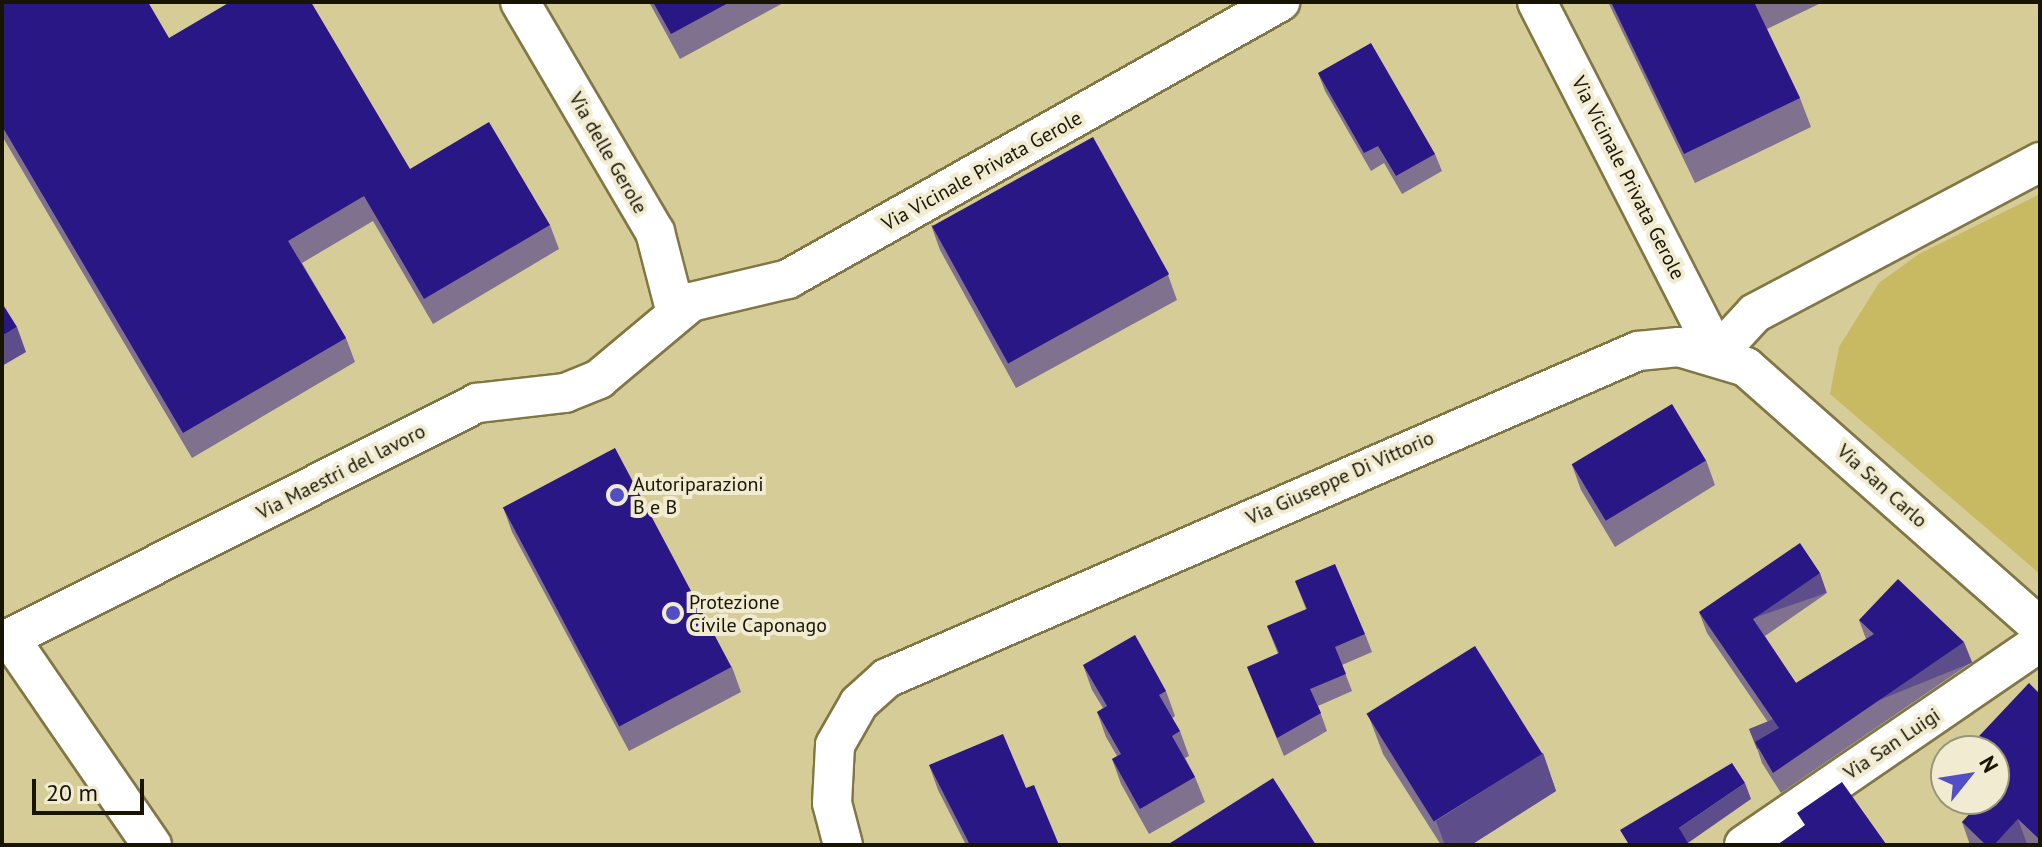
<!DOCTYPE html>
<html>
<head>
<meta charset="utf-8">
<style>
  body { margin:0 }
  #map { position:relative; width:2042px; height:847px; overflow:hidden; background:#d5cc97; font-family:"PT Sans",sans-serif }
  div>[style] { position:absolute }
  .green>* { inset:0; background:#c8b963 }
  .roads { filter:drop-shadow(2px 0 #817745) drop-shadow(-2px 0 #817745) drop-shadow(0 2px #817745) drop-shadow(0 -2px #817745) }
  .street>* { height:38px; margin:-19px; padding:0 19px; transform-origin:19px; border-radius:19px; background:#fff }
  .wall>* { inset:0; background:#80728e }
  .shaded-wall>* { inset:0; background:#5d4d8b; transform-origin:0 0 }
  .building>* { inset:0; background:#2a1786; transform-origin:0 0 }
  .dots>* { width:22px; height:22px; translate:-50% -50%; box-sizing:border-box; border:4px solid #f1ecd1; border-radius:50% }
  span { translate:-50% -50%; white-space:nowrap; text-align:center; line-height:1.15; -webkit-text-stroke:8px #f1ecd1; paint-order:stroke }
  .street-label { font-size:20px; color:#181402 }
  .poi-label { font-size:20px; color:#181402 }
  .left { translate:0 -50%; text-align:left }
  .frame { position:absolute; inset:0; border:4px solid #181402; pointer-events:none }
  .north { position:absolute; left:1930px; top:735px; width:80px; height:80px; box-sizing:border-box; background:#f1ecd1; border:2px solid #9a967e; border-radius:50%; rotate:60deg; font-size:22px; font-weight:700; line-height:32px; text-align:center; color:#181402 }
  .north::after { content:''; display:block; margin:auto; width:28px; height:36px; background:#524ec5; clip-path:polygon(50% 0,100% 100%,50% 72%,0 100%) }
  .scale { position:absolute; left:32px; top:779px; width:112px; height:36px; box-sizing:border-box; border:4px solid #181402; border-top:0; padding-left:10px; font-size:24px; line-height:28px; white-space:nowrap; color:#181402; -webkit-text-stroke:6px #f1ecd1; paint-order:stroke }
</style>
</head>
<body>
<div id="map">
  <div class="green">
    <div style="clip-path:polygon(2040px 194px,2040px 574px,1830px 394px,1839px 347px,1879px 283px,1919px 254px)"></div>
  </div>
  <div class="roads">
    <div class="street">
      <div style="left:520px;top:2px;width:267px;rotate:59.6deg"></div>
      <div style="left:655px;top:232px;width:84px;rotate:75.5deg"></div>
      <div style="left:1537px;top:2px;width:395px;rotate:62.9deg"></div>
      <div style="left:1717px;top:354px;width:56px;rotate:-47.2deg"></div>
      <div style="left:1755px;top:313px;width:323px;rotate:-27.9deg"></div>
      <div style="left:11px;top:640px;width:249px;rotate:55.5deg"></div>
      <div style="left:2px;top:642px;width:532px;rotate:-26.71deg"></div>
      <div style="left:477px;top:403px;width:89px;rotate:-6.5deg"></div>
      <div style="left:565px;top:393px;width:37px;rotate:-22deg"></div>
      <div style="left:599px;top:379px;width:120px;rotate:-39.9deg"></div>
      <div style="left:691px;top:302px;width:100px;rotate:-13.3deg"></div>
      <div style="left:788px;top:279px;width:565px;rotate:-29.38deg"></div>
      <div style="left:843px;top:845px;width:43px;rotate:-104.7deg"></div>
      <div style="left:832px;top:803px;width:58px;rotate:-87deg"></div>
      <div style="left:835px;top:745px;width:48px;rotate:-60.3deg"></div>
      <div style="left:859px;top:703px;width:38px;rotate:-42deg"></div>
      <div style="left:887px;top:678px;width:819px;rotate:-23.53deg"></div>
      <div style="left:1638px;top:351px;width:41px;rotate:-5.6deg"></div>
      <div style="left:1679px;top:347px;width:70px;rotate:16.6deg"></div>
      <div style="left:1746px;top:367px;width:392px;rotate:41.5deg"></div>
      <div style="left:1744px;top:845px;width:359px;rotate:-34.4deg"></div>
    </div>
  </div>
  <div class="wall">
    <div style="clip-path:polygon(2px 2px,169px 38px,410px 169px,550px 225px,559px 249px,433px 324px,373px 221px,302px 263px,346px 338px,355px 362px,192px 458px,2px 136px)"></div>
    <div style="clip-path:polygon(649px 2px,785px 2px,680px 59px)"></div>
    <div style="clip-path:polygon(1608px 2px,1823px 2px,1767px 29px,1800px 98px,1811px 127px,1695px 183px)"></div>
    <div style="clip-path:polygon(1318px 73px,1435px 154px,1442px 171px,1402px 194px,1384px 163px,1371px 171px,1325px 91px)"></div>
    <div style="clip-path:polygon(931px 225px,1168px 275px,1177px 300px,1016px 388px,940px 250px)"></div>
    <div style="clip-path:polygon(1706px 460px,1715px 485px,1615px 547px,1581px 490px,1572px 465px)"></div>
    <div style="clip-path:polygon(503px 507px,732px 667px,741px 692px,629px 751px,512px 532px)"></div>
    <div style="clip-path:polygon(1295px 581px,1365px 634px,1372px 652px,1342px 665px,1352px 691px,1318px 706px,1327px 731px,1284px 756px,1247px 667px,1278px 654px,1267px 626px,1306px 609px)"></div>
    <div style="clip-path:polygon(1827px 593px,1765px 636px,1796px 683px,1866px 639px,1859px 620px,1972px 662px,1781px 793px,1762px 763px,1755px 742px,1774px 731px,1707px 633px,1699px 612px)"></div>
    <div style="clip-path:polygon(1083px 665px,1166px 691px,1175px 716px,1172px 718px,1180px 731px,1189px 756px,1185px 758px,1195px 777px,1205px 802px,1149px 834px,1121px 784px,1112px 759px,1117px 756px,1106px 737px,1097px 712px,1103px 708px,1092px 690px)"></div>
    <div style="clip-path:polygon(2040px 694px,2040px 845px,1970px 845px,1962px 822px,1994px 799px)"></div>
    <div style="clip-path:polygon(1369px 717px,1543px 753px,1556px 791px,1471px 845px,1441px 845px,1383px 754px)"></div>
    <div style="clip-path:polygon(929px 765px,1026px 788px,1059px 845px,966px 845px,938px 790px)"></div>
  </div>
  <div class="shaded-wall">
    <div style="clip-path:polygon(17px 327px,26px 352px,2px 366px,2px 336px)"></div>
    <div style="left:1820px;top:573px;width:21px;height:81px;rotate:71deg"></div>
    <div style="left:1964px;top:642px;width:22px;height:232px;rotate:68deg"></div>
    <div style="clip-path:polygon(1543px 753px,1556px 791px,1471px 845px,1445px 845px,1436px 821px)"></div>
    <div style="clip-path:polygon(1745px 783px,1751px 799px,1685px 845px,1679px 828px)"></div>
    <div style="clip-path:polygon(2018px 819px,2027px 844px,1994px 845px)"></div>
  </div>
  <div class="building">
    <div style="clip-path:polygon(2px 2px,148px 2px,169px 38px,230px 2px,311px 2px,410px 169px,489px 122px,550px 225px,424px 299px,364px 196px,288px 241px,346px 338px,183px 433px,2px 126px)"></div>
    <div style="clip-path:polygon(653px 2px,730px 2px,671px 34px)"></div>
    <div style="clip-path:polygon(1611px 2px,1754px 2px,1800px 98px,1684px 154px)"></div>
    <div style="clip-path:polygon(1371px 43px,1435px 154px,1396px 176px,1378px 146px,1364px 153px,1318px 73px)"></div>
    <div style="left:1093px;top:137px;width:157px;height:184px;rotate:61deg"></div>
    <div style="clip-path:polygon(2px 303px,17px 327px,2px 336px)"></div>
    <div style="left:1672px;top:404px;width:66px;height:117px;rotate:59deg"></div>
    <div style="left:615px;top:448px;width:248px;height:127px;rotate:62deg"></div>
    <div style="clip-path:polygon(1800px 543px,1820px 573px,1753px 619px,1796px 683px,1874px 634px,1859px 620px,1898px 579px,1964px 642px,1773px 773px,1755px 742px,1779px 728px,1699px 612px)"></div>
    <div style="clip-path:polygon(1335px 564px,1365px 634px,1335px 647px,1346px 674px,1310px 689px,1321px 713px,1277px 738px,1247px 667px,1279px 653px,1267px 626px,1307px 609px,1295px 581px)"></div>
    <div style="clip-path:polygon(1135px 635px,1166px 691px,1159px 695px,1180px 731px,1172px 736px,1195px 777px,1140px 809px,1112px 759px,1121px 754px,1097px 712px,1107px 706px,1083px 665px)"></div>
    <div style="left:1475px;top:646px;width:127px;height:128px;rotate:58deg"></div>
    <div style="clip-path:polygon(2029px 683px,2040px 694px,2040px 835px,2038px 838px,2018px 819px,1994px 845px,1986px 845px,1962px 822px,1983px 799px,1994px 799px,1994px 751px,1965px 751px)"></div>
    <div style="clip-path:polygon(1003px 734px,1026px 788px,1034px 785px,1059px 845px,970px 845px,929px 765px)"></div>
    <div style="clip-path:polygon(1732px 763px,1745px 783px,1679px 828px,1689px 845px,1624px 845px,1628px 843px,1620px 830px)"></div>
    <div style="clip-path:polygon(1273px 778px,1316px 845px,1167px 845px)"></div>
    <div style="clip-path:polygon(1842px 782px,1886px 844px,1777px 845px,1805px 825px,1797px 813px)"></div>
  </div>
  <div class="dots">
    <div style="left:617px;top:495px;background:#524ec5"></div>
    <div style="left:673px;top:613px;background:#524ec5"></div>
  </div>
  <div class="street-label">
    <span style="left:608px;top:153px;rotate:60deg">Via delle Gerole</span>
    <span style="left:982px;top:171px;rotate:-29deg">Via Vicinale Privata Gerole</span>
    <span style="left:1628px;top:178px;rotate:63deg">Via Vicinale Privata Gerole</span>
    <span style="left:341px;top:472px;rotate:-27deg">Via Maestri del lavoro</span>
    <span style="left:1340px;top:478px;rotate:-24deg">Via Giuseppe Di Vittorio</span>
    <span style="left:1882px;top:486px;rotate:42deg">Via San Carlo</span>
    <span style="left:1892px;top:744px;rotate:-34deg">Via San Luigi</span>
  </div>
  <div class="poi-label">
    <span class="left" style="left:633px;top:496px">Autoriparazioni<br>B e B</span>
    <span class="left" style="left:689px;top:614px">Protezione<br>Civile Caponago</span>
  </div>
  <div class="frame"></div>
  <div class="north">N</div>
  <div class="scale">20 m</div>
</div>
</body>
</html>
